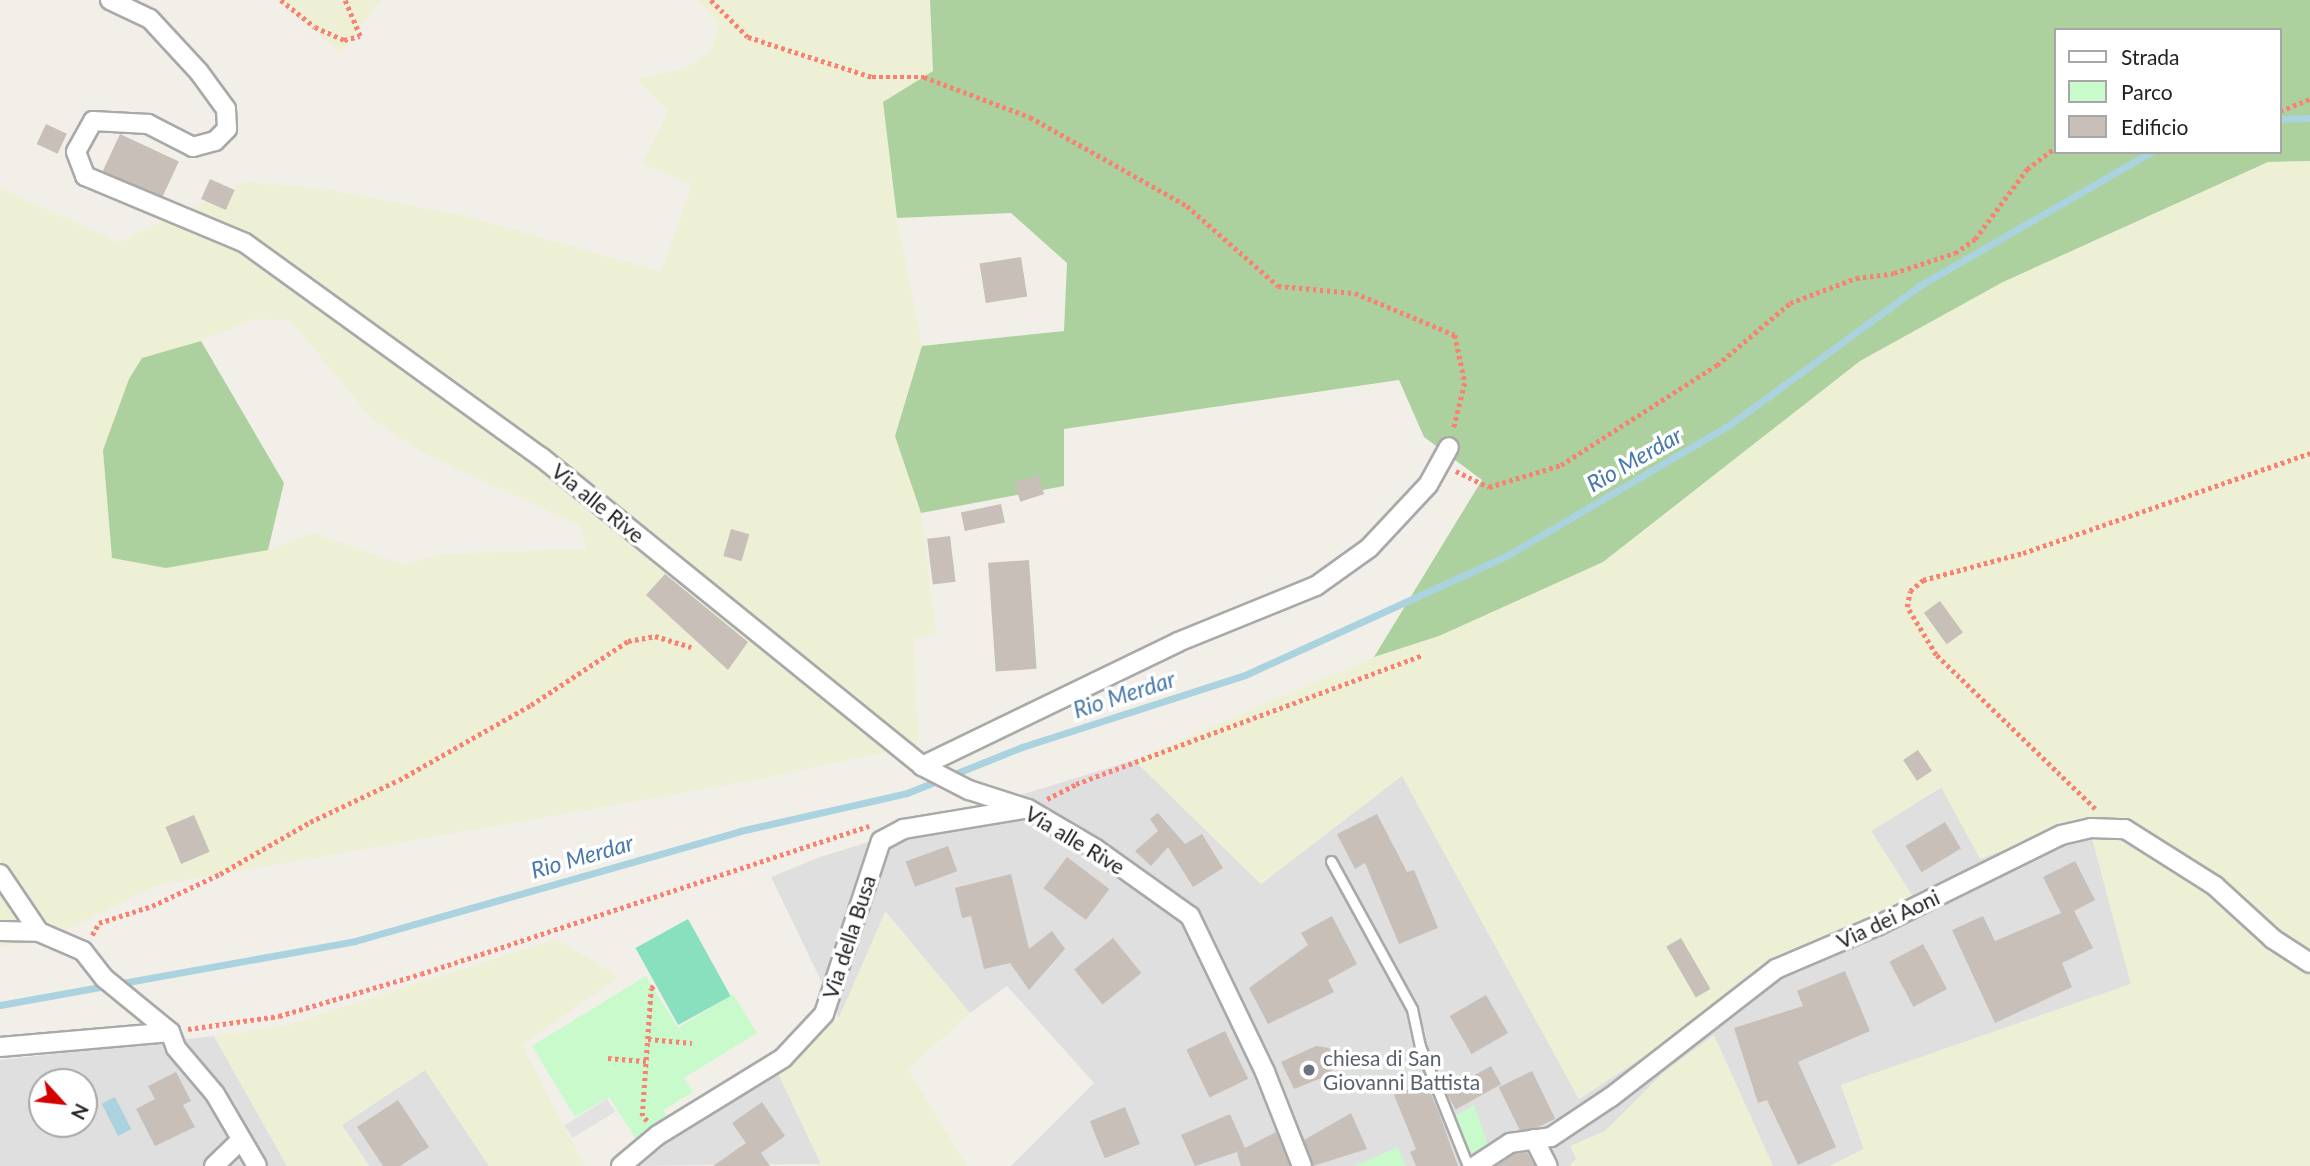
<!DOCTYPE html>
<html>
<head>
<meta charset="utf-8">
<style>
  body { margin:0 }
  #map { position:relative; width:2310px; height:1166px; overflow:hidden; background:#f2efe9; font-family:Lato,sans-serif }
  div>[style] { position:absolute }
  .residential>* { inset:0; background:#e0dfdf }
  .farmland>* { inset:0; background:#eef0d5 }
  .forest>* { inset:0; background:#add19e }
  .park>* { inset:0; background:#c8facc }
  .pitch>* { inset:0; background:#88e0be; transform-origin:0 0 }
  .parking>* { inset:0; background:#e2e2e2; transform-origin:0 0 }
  .water>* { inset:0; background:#aad3df; transform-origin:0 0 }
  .stream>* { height:7px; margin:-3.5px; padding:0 3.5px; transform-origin:3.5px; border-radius:3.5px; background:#aad3df }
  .building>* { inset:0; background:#c7bfb8; transform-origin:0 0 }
  .path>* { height:4.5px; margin-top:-2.25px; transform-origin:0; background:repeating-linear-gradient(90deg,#fa8072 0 3.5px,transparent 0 7px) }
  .roads { filter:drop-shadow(2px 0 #a9a9a9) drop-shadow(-2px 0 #a9a9a9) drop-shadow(0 2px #a9a9a9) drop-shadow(0 -2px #a9a9a9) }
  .service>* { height:9px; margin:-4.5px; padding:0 4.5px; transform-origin:4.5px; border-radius:4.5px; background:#fff }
  .minor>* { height:18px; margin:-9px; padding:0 9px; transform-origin:9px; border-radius:9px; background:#fff }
  .dots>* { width:19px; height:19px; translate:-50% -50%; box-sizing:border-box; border:4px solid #fff; border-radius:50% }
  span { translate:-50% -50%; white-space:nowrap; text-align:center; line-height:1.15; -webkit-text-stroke:7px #fff; paint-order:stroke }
  .street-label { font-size:21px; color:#222 }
  .worship-label { font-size:21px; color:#5b616d }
  .left { translate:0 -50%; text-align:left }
  .water-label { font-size:23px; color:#4a7aab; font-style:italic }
  .legend { position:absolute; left:2054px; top:28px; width:228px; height:126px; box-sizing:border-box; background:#fff; border:2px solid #a7a7a7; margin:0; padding:9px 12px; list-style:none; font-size:21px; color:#222 }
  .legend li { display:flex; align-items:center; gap:14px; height:35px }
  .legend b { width:35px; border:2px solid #a7a7a7 }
  .north { position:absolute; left:28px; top:1068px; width:70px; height:70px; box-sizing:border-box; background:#fff; border:2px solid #a7a7a7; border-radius:50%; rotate:117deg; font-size:19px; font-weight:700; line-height:28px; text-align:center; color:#222 }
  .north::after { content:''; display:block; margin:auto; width:24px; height:32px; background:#d40000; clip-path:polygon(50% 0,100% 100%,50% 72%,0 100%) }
</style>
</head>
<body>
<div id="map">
  <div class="residential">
    <div style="clip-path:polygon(1134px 760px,1261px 884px,1402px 775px,1579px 1099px,1698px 1021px,1911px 894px,1871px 831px,1942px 787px,2036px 836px,2087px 819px,2131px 984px,1841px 1085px,1864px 1149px,1830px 1166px,1011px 1166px,1094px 1083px,1007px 986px,970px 1013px,886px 912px,839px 1018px,771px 877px,820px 857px)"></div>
    <div style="clip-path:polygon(evenodd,214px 1036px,287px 1166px,0 1166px,0 1060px,214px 1036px,42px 1082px,84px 1082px,84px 1124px,42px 1124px,42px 1082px)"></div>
    <div style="clip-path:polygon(775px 1067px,821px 1164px,623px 1166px)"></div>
    <div style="clip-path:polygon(425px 1070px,489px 1166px,369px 1166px,342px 1125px)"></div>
  </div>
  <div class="farmland">
    <div style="clip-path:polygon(277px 0,381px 0,341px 53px)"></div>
    <div style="clip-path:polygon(evenodd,698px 0,930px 0,933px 71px,883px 102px,897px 218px,922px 346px,895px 436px,921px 513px,936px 634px,914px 639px,918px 745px,755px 780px,155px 886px,44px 941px,0 946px,0 188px,118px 242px,245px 182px,326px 189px,465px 216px,661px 272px,692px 184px,642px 164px,669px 111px,636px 79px,684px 69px,711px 51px,719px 24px,698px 0,254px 319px,291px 321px,372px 419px,427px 455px,581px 526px,587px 549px,441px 554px,405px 565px,313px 533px,268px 550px,166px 568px,103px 450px,129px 380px,142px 358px,201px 341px,254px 319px)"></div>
    <div style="clip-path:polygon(2310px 161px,2310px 1166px,1830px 1166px,1864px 1149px,1841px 1085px,2131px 984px,2087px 819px,1980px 859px,1941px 787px,1871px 831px,1912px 895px,1698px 1021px,1579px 1099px,1402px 776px,1261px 884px,1134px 760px,1374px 657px,1439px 636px,1603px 562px,1860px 361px,2003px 282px,2268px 162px)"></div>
    <div style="clip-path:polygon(885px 912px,970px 1013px,908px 1069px,967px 1166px,816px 1166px,821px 1163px,775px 1067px,839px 1018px)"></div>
    <div style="clip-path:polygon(556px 939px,619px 977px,522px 1045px,585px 1166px,489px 1166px,425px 1070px,342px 1125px,369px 1166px,287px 1166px,214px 1036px,285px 1026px)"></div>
    <div style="clip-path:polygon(1714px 1035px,1773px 1166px,1569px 1166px,1576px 1159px,1570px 1146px,1605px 1131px,1664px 1072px)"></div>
  </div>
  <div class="forest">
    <div style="clip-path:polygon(evenodd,930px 0,2310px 0,2310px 161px,2268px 162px,2003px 282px,1860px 361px,1603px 562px,1439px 636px,1374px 657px,1482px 480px,1424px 437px,1399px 380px,1064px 429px,1064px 486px,921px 513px,895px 436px,922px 346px,1064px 331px,1067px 263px,1011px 213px,897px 218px,883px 102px,933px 71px,930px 0,2056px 30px,2280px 30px,2280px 152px,2056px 152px,2056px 30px)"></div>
    <div style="clip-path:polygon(201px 341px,284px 483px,268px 550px,166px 568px,112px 558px,103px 450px,129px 379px,142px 358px)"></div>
  </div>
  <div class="park">
    <div style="clip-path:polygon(646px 976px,678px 1028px,733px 994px,757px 1033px,684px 1078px,693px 1092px,663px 1110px,668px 1119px,636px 1139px,609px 1097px,575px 1117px,532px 1046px)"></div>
    <div style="clip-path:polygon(1474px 1105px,1490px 1150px,1468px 1161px,1451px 1118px)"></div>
    <div style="clip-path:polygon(1398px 1147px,1406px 1166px,1354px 1166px)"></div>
  </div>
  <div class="pitch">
    <div style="left:688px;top:919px;width:88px;height:60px;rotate:61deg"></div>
  </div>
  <div class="parking">
    <div style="left:607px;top:1099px;width:15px;height:50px;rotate:58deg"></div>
  </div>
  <div class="water">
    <div style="left:115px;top:1097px;width:36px;height:15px;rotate:63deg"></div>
  </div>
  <div class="stream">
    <div style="left:2280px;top:119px;width:30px;rotate:-2deg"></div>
    <div style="left:0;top:1005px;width:361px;rotate:-10.2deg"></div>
    <div style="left:355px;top:941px;width:400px;rotate:-15.9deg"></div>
    <div style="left:740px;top:831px;width:171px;rotate:-12.8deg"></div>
    <div style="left:907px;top:793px;width:124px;rotate:-21.8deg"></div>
    <div style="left:1022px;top:747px;width:234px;rotate:-17.9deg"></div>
    <div style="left:1245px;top:675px;width:287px;rotate:-24.5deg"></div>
    <div style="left:1506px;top:556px;width:257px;rotate:-30.4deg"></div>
    <div style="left:1728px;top:426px;width:237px;rotate:-36.2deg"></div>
    <div style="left:1919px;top:286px;width:268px;rotate:-30deg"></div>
  </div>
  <div class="building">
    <div style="left:46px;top:124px;width:23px;height:22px;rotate:25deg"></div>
    <div style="left:120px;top:134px;width:65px;height:41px;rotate:25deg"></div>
    <div style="left:210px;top:179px;width:27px;height:22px;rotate:24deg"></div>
    <div style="left:1021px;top:257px;width:40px;height:42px;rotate:81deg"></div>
    <div style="left:1038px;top:475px;width:20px;height:25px;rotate:72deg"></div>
    <div style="left:1001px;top:504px;width:19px;height:41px;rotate:78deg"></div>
    <div style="left:731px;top:529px;width:19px;height:28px;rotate:16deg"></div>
    <div style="left:950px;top:536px;width:46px;height:23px;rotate:83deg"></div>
    <div style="left:1029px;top:560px;width:109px;height:41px;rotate:86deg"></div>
    <div style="clip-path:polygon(665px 574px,748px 642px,728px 670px,646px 595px)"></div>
    <div style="left:1940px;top:601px;width:39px;height:20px;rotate:54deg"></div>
    <div style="left:1918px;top:750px;width:25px;height:18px;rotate:56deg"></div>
    <div style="clip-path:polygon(1158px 813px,1185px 844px,1202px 834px,1223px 868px,1193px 887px,1168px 847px,1151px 866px,1135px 851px,1158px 831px,1150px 819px)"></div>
    <div style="clip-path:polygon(1377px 814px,1407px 872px,1414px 870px,1438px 928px,1399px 944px,1365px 863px,1355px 869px,1337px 834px)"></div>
    <div style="left:194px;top:815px;width:40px;height:31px;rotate:67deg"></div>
    <div style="left:1945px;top:822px;width:31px;height:46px;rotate:59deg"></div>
    <div style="left:948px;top:846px;width:27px;height:45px;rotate:70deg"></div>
    <div style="left:1067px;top:857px;width:53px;height:39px;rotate:37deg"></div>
    <div style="clip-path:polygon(2075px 861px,2095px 900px,2074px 911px,2093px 948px,2062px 963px,2072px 987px,1995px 1023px,1952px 930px,1983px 916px,1995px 941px,2061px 913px,2043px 877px)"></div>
    <div style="clip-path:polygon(1011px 874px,1029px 949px,1052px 931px,1065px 949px,1029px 990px,1010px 963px,984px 969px,971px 916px,962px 918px,955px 888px)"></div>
    <div style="clip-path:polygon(1332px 916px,1357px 964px,1328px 980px,1334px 992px,1268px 1024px,1249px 988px,1308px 945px,1301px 933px)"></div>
    <div style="left:1113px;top:938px;width:45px;height:50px;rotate:51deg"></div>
    <div style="left:1681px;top:938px;width:59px;height:17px;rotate:60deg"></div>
    <div style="left:1923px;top:944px;width:51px;height:38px;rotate:62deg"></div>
    <div style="clip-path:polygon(1845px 971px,1870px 1031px,1798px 1062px,1836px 1147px,1798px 1165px,1767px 1100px,1758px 1103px,1734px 1028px,1803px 1006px,1797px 991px)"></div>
    <div style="left:1486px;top:995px;width:44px;height:42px;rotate:60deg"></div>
    <div style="left:1225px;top:1031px;width:53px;height:43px;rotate:64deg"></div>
    <div style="clip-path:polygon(1316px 1046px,1329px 1048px,1337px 1065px,1329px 1075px,1294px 1089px,1281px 1062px)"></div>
    <div style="left:1491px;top:1066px;width:21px;height:52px;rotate:61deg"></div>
    <div style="left:1532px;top:1071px;width:53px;height:37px;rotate:64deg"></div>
    <div style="clip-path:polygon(176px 1072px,191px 1101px,183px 1105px,195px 1127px,155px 1146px,136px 1109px,155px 1099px,148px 1086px)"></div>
    <div style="clip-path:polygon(1426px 1082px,1439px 1113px,1458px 1166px,1416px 1166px,1410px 1152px,1416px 1149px,1394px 1095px)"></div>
    <div style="clip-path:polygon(398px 1100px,429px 1147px,400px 1166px,383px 1166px,357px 1127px)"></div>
    <div style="clip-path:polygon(762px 1102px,785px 1136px,761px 1153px,770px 1166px,713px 1166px,746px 1143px,732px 1123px)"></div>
    <div style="left:1125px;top:1107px;width:40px;height:38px;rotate:68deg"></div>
    <div style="clip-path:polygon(1351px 1113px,1367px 1149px,1313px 1166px,1304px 1140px)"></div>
    <div style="clip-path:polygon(1230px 1114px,1245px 1148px,1276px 1132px,1290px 1166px,1241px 1166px,1237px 1153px,1240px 1151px,1195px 1166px,1181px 1135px)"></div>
    <div style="clip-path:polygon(1527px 1152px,1535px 1166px,1496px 1166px,1514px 1154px)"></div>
  </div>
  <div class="path">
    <div style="left:281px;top:0;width:43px;rotate:38.5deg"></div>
    <div style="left:315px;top:27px;width:32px;rotate:24deg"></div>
    <div style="left:344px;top:40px;width:16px;rotate:-14deg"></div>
    <div style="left:360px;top:36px;width:39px;rotate:-113deg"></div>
    <div style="left:711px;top:0;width:52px;rotate:45deg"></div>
    <div style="left:748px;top:37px;width:130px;rotate:17.9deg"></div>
    <div style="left:872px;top:77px;width:52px"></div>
    <div style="left:924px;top:77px;width:113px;rotate:20.7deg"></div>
    <div style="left:1030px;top:117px;width:180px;rotate:29.5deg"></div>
    <div style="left:1187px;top:206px;width:121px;rotate:41.3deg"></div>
    <div style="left:1278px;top:286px;width:77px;rotate:5.2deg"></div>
    <div style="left:1355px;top:293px;width:108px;rotate:22.8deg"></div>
    <div style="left:1455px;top:335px;width:49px;rotate:78.2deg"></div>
    <div style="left:1465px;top:383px;width:49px;rotate:104deg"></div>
    <div style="left:2280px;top:111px;width:32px;rotate:-22deg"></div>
    <div style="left:1456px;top:471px;width:37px;rotate:26deg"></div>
    <div style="left:1489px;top:487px;width:75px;rotate:-17deg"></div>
    <div style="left:1561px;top:465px;width:185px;rotate:-32.7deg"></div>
    <div style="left:1717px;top:365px;width:96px;rotate:-40.3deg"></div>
    <div style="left:1790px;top:303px;width:71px;rotate:-20.7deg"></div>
    <div style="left:1856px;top:278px;width:38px;rotate:-7deg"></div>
    <div style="left:1894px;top:273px;width:64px;rotate:-18.2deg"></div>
    <div style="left:1955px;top:253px;width:24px;rotate:-35deg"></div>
    <div style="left:1975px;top:239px;width:87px;rotate:-53.4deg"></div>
    <div style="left:2027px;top:169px;width:36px;rotate:-37deg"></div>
    <div style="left:1047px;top:799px;width:33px;rotate:-27deg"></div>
    <div style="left:1076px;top:784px;width:370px;rotate:-20.4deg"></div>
    <div style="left:2095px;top:809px;width:221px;rotate:-135.9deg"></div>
    <div style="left:1936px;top:655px;width:56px;rotate:-121.1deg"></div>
    <div style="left:1907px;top:607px;width:16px;rotate:-79deg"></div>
    <div style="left:1910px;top:591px;width:17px;rotate:-40deg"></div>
    <div style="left:1923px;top:580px;width:104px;rotate:-15.1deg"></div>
    <div style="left:2023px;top:553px;width:304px;rotate:-19.2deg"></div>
    <div style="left:92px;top:935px;width:14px;rotate:-60deg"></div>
    <div style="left:99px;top:923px;width:56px;rotate:-17.8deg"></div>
    <div style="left:152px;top:906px;width:75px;rotate:-25.2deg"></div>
    <div style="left:220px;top:874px;width:104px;rotate:-30deg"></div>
    <div style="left:310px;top:822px;width:98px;rotate:-25.3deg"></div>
    <div style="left:399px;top:780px;width:152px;rotate:-29.6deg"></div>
    <div style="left:531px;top:705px;width:116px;rotate:-33.4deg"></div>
    <div style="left:628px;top:641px;width:27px;rotate:-10deg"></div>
    <div style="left:655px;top:636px;width:38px;rotate:17deg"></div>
    <div style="left:188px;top:1029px;width:92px;rotate:-8.1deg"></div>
    <div style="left:279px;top:1016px;width:148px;rotate:-16.5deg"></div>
    <div style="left:421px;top:974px;width:472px;rotate:-18.3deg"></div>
    <div style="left:648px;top:1039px;width:44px;rotate:5.2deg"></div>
    <div style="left:608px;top:1058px;width:38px;rotate:5deg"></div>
    <div style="left:647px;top:1121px;width:7px;rotate:-135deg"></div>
    <div style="left:642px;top:1116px;width:128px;rotate:-86deg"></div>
    <div style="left:651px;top:988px;width:6px;rotate:-39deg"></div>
  </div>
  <div class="roads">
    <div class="service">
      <div style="left:1331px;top:861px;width:169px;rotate:61.3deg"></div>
      <div style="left:1412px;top:1009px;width:38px;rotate:78deg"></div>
      <div style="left:1420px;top:1046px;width:129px;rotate:68.2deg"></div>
    </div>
    <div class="minor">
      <div style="left:110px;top:0;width:44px;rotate:25.4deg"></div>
      <div style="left:150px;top:19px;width:72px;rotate:47.2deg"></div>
      <div style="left:199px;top:72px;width:46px;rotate:53.9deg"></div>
      <div style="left:226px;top:109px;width:20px;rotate:87deg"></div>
      <div style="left:227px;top:129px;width:17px;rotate:135deg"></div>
      <div style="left:215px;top:141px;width:23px;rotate:165deg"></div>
      <div style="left:193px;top:147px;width:51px;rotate:-152.9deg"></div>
      <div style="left:148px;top:124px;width:55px;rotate:-176.9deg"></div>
      <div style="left:93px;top:121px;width:35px;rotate:119deg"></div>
      <div style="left:76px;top:152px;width:26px;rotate:69deg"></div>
      <div style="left:85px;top:176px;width:173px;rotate:22.7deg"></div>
      <div style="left:245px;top:243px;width:365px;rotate:35.9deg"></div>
      <div style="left:541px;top:457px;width:491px;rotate:39deg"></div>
      <div style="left:922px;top:766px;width:53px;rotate:27.1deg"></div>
      <div style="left:969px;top:790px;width:62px;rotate:17.9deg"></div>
      <div style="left:1028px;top:809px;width:79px;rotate:30.5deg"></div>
      <div style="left:1096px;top:849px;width:115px;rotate:35.5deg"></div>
      <div style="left:1190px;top:916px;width:173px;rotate:64.3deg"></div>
      <div style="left:1265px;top:1072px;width:101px;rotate:68.5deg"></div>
      <div style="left:922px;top:766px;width:284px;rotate:-25.8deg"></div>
      <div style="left:1178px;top:642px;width:149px;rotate:-22.1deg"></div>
      <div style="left:1316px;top:586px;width:65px;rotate:-35.6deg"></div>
      <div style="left:1369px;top:548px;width:86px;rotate:-46.9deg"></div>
      <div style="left:1428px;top:485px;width:43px;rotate:-61.1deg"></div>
      <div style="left:0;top:874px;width:70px;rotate:56.1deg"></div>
      <div style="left:0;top:931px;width:39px;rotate:1deg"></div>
      <div style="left:39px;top:932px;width:48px;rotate:23.4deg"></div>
      <div style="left:83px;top:951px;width:34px;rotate:52deg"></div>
      <div style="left:104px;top:978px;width:85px;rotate:39.3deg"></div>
      <div style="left:170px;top:1032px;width:17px;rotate:69deg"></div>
      <div style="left:176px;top:1048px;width:60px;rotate:49.7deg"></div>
      <div style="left:215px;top:1094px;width:83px;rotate:59.7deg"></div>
      <div style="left:0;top:1047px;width:171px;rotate:-5deg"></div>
      <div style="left:1534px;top:1139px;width:30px;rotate:63deg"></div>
      <div style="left:214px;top:1166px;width:36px;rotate:-44deg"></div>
      <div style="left:621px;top:1166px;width:48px;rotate:-40deg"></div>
      <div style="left:658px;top:1135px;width:147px;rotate:-31.6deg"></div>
      <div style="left:783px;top:1058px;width:60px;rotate:-47deg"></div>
      <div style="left:824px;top:1014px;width:182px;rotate:-71.8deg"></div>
      <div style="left:881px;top:841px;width:26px;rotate:-28deg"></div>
      <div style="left:904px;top:829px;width:122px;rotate:-9.5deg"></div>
      <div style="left:1475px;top:1166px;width:42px;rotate:-33.3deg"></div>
      <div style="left:1510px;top:1143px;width:41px;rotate:-8.3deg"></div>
      <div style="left:1551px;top:1137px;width:72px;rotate:-33.7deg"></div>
      <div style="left:1611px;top:1097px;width:209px;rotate:-37.8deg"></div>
      <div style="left:1776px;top:969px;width:110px;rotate:-23.1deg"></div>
      <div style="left:1877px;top:926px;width:205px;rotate:-26.3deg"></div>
      <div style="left:2061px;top:835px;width:31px;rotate:-13deg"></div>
      <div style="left:2091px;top:828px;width:34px;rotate:2deg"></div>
      <div style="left:2125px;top:829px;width:107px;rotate:32.3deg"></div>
      <div style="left:2215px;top:886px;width:79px;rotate:42.4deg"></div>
      <div style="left:2273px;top:939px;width:44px;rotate:33deg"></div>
    </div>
  </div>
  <div class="dots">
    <div style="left:1309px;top:1070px;background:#6b7280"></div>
  </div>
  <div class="street-label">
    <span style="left:598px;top:503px;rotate:39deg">Via alle Rive</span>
    <span style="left:1075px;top:840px;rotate:31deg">Via alle Rive</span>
    <span style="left:1888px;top:919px;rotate:-25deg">Via dei Aoni</span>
    <span style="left:849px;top:937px;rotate:-72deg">Via della Busa</span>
  </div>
  <div class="worship-label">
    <span class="left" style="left:1323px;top:1070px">chiesa di San<br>Giovanni Battista</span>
  </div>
  <div class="water-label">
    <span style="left:1634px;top:459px;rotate:-30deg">Rio Merdar</span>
    <span style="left:1124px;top:694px;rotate:-18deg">Rio Merdar</span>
    <span style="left:582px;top:856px;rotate:-16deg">Rio Merdar</span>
  </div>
  <ul class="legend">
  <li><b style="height:9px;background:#fff"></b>Strada</li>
  <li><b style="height:19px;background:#c8facc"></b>Parco</li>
  <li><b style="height:19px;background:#c7bfb8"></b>Edificio</li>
  </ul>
  <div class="north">N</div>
</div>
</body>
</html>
